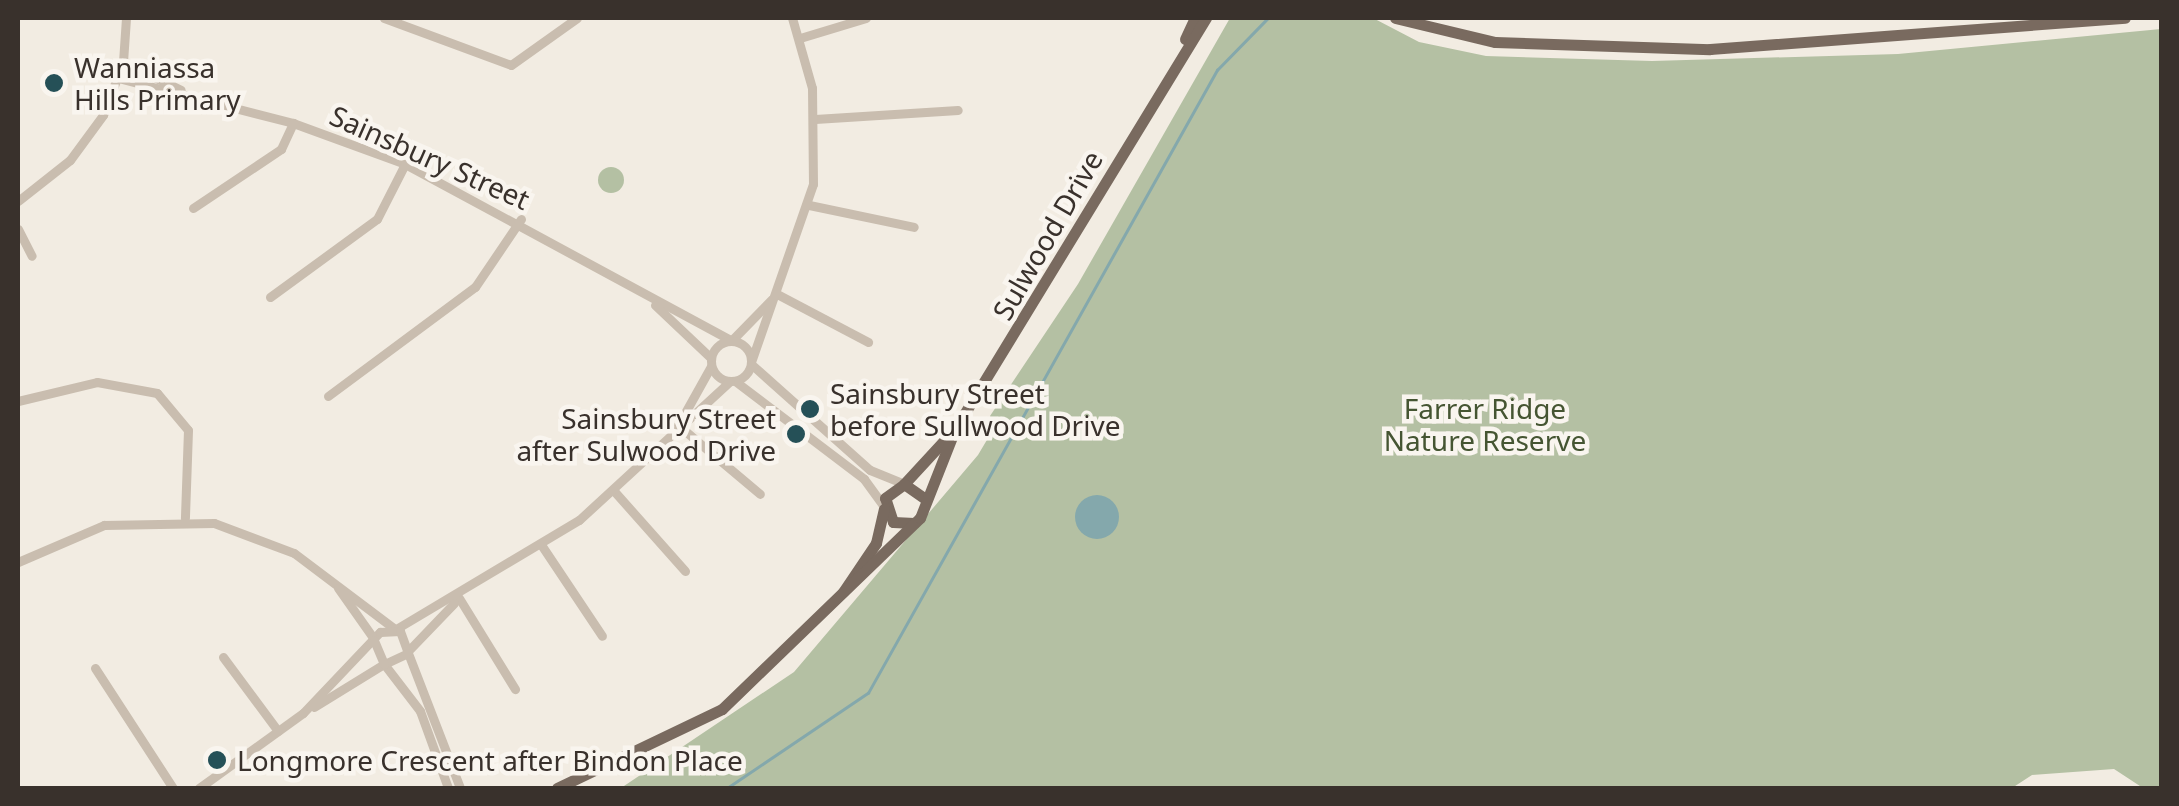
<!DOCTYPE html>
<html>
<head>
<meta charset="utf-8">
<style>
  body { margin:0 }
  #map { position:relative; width:2179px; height:806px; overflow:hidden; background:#f2ece2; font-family:"Noto Sans",sans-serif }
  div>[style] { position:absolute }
  .green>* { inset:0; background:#b4c0a3 }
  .round { border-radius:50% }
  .water>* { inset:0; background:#84a8ac }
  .stream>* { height:2.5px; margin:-1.25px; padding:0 1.25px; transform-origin:1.25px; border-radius:1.25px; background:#84a8ac }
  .minor>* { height:9px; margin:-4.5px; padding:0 4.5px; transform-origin:4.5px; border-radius:4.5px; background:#c9bdaf }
  .minor>.ring { margin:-4.5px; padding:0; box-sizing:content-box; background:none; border:9px solid #c9bdaf; border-radius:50% }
  .major>* { height:11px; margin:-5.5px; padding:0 5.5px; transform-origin:5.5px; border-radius:5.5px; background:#796a5f }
  .dots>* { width:28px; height:28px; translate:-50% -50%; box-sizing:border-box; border:5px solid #f9f5ef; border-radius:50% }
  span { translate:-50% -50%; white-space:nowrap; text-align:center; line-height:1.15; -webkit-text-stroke:9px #f9f5ef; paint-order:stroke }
  .poi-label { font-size:28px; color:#39312c }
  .left { translate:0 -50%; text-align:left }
  .right { translate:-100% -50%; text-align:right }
  .street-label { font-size:28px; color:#39312c }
  .park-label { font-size:28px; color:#455532 }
  .frame { position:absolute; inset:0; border:20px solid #39312c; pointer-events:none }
</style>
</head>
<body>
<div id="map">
  <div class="green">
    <div style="clip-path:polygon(1230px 18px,1373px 18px,1419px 42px,1486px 56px,1652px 61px,1898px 54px,2161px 29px,2161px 788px,2143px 788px,2114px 769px,2032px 775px,2012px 788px,621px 788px,794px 672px,978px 455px,994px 428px,990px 416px,1078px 284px)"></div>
    <div class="round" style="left:598px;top:167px;width:26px;height:26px"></div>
  </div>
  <div class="water">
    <div class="round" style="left:1075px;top:495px;width:44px;height:44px"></div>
  </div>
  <div class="stream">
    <div style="left:727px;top:788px;width:170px;rotate:-34deg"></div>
    <div style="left:868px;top:693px;width:714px;rotate:-60.74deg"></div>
    <div style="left:1217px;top:70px;width:73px;rotate:-45.6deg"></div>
  </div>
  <div class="minor">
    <div style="left:384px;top:18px;width:135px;rotate:20.3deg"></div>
    <div style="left:511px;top:65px;width:81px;rotate:-35.5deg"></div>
    <div style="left:800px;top:38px;width:69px;rotate:-16.9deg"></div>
    <div style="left:123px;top:62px;width:64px;rotate:25.8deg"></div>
    <div style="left:118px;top:78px;width:181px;rotate:14.4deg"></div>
    <div style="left:293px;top:123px;width:119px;rotate:20.1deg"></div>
    <div style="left:405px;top:164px;width:370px;rotate:28.4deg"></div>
    <div style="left:815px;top:119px;width:143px;rotate:-3.6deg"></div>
    <div style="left:18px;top:201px;width:66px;rotate:-38.3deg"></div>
    <div style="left:70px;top:160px;width:56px;rotate:-53.7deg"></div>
    <div style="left:103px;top:115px;width:57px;rotate:-69.3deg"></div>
    <div style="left:123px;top:62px;width:44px;rotate:-86.1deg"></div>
    <div style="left:809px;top:205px;width:107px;rotate:11.8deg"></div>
    <div style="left:193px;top:208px;width:106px;rotate:-33.8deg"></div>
    <div style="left:281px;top:149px;width:29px;rotate:-65deg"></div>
    <div style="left:18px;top:229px;width:30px;rotate:63deg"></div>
    <div style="left:777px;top:294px;width:103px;rotate:27.8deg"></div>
    <div style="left:270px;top:297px;width:132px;rotate:-36.1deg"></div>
    <div style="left:377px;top:219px;width:62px;rotate:-63deg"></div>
    <div style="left:655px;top:305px;width:77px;rotate:43.4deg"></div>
    <div style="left:732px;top:340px;width:57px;rotate:-45.7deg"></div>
    <div class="ring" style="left:711px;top:341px;width:31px;height:31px"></div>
    <div style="left:751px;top:362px;width:188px;rotate:-70.8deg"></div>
    <div style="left:813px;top:184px;width:96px;rotate:-90.6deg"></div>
    <div style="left:812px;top:88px;width:73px;rotate:-105.9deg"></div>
    <div style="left:751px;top:364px;width:159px;rotate:41.7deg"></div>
    <div style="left:870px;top:470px;width:37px;rotate:22deg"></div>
    <div style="left:735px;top:381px;width:162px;rotate:37.2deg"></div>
    <div style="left:864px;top:479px;width:34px;rotate:54deg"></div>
    <div style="left:328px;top:396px;width:183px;rotate:-36.6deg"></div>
    <div style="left:475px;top:287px;width:82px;rotate:-55.9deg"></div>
    <div style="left:18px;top:401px;width:81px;rotate:-13.5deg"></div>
    <div style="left:97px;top:382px;width:61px;rotate:10.4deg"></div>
    <div style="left:157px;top:393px;width:48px;rotate:50deg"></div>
    <div style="left:188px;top:430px;width:88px;rotate:92deg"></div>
    <div style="left:681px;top:420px;width:62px;rotate:-60.9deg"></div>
    <div style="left:678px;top:425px;width:107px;rotate:40.1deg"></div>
    <div style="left:614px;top:491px;width:107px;rotate:48.4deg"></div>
    <div style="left:542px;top:546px;width:108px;rotate:56.3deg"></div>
    <div style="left:18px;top:562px;width:94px;rotate:-23.3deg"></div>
    <div style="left:104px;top:525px;width:110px;rotate:-1deg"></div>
    <div style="left:214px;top:523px;width:85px;rotate:20.6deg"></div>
    <div style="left:294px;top:553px;width:126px;rotate:37deg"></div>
    <div style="left:338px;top:588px;width:62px;rotate:54.8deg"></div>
    <div style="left:459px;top:598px;width:107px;rotate:58.4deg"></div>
    <div style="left:396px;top:629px;width:213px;rotate:-30.8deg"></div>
    <div style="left:579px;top:520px;width:205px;rotate:-42.6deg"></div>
    <div style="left:409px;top:650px;width:65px;rotate:-46.2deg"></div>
    <div style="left:408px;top:653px;width:145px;rotate:68.9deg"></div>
    <div style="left:223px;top:657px;width:92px;rotate:53.4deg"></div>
    <div style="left:384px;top:664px;width:59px;rotate:52.5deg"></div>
    <div style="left:420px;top:711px;width:82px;rotate:70deg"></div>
    <div style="left:95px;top:668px;width:143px;rotate:57deg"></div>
    <div style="left:314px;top:707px;width:82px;rotate:-31.6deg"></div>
    <div style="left:199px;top:788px;width:128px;rotate:-35.8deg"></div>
    <div style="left:303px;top:713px;width:112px;rotate:-46.5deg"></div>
    <div style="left:380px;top:632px;width:20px;rotate:-3deg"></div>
    <div style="left:400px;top:631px;width:23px;rotate:70deg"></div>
    <div style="left:408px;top:653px;width:26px;rotate:155deg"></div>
    <div style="left:384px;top:664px;width:26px;rotate:-113deg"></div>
  </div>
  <div class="major">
    <div style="left:1395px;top:18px;width:103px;rotate:13.5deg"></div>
    <div style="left:1495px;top:42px;width:215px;rotate:1.9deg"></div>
    <div style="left:1710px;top:49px;width:416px;rotate:-4.3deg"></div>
    <div style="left:1185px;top:39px;width:23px;rotate:-65deg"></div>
    <div style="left:904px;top:484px;width:71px;rotate:-47.3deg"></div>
    <div style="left:914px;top:523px;width:21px;rotate:-177deg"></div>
    <div style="left:893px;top:522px;width:25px;rotate:-108deg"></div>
    <div style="left:885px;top:498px;width:24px;rotate:-36deg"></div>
    <div style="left:904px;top:484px;width:24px;rotate:35deg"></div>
    <div style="left:843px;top:592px;width:59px;rotate:-56deg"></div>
    <div style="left:876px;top:543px;width:35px;rotate:-77deg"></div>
    <div style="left:557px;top:788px;width:183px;rotate:-25.6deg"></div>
    <div style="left:722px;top:709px;width:275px;rotate:-44deg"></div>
    <div style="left:920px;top:518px;width:96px;rotate:-68.5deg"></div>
    <div style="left:955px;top:429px;width:482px;rotate:-58.6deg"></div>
  </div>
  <div class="dots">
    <div style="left:54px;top:83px;background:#255057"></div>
    <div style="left:810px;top:409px;background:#255057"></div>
    <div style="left:796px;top:434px;background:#255057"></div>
    <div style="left:217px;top:760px;background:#255057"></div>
  </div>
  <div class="poi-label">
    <span class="left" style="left:74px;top:83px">Wanniassa<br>Hills Primary</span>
    <span class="left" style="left:830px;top:409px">Sainsbury Street<br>before Sullwood Drive</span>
    <span class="right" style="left:776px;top:434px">Sainsbury Street<br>after Sulwood Drive</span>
    <span class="left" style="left:237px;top:760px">Longmore Crescent after Bindon Place</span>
  </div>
  <div class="street-label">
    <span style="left:430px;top:157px;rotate:24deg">Sainsbury Street</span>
    <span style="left:1047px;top:235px;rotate:-60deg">Sulwood Drive</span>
  </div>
  <div class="park-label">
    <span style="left:1485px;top:424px">Farrer Ridge<br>Nature Reserve</span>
  </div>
  <div class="frame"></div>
</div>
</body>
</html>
